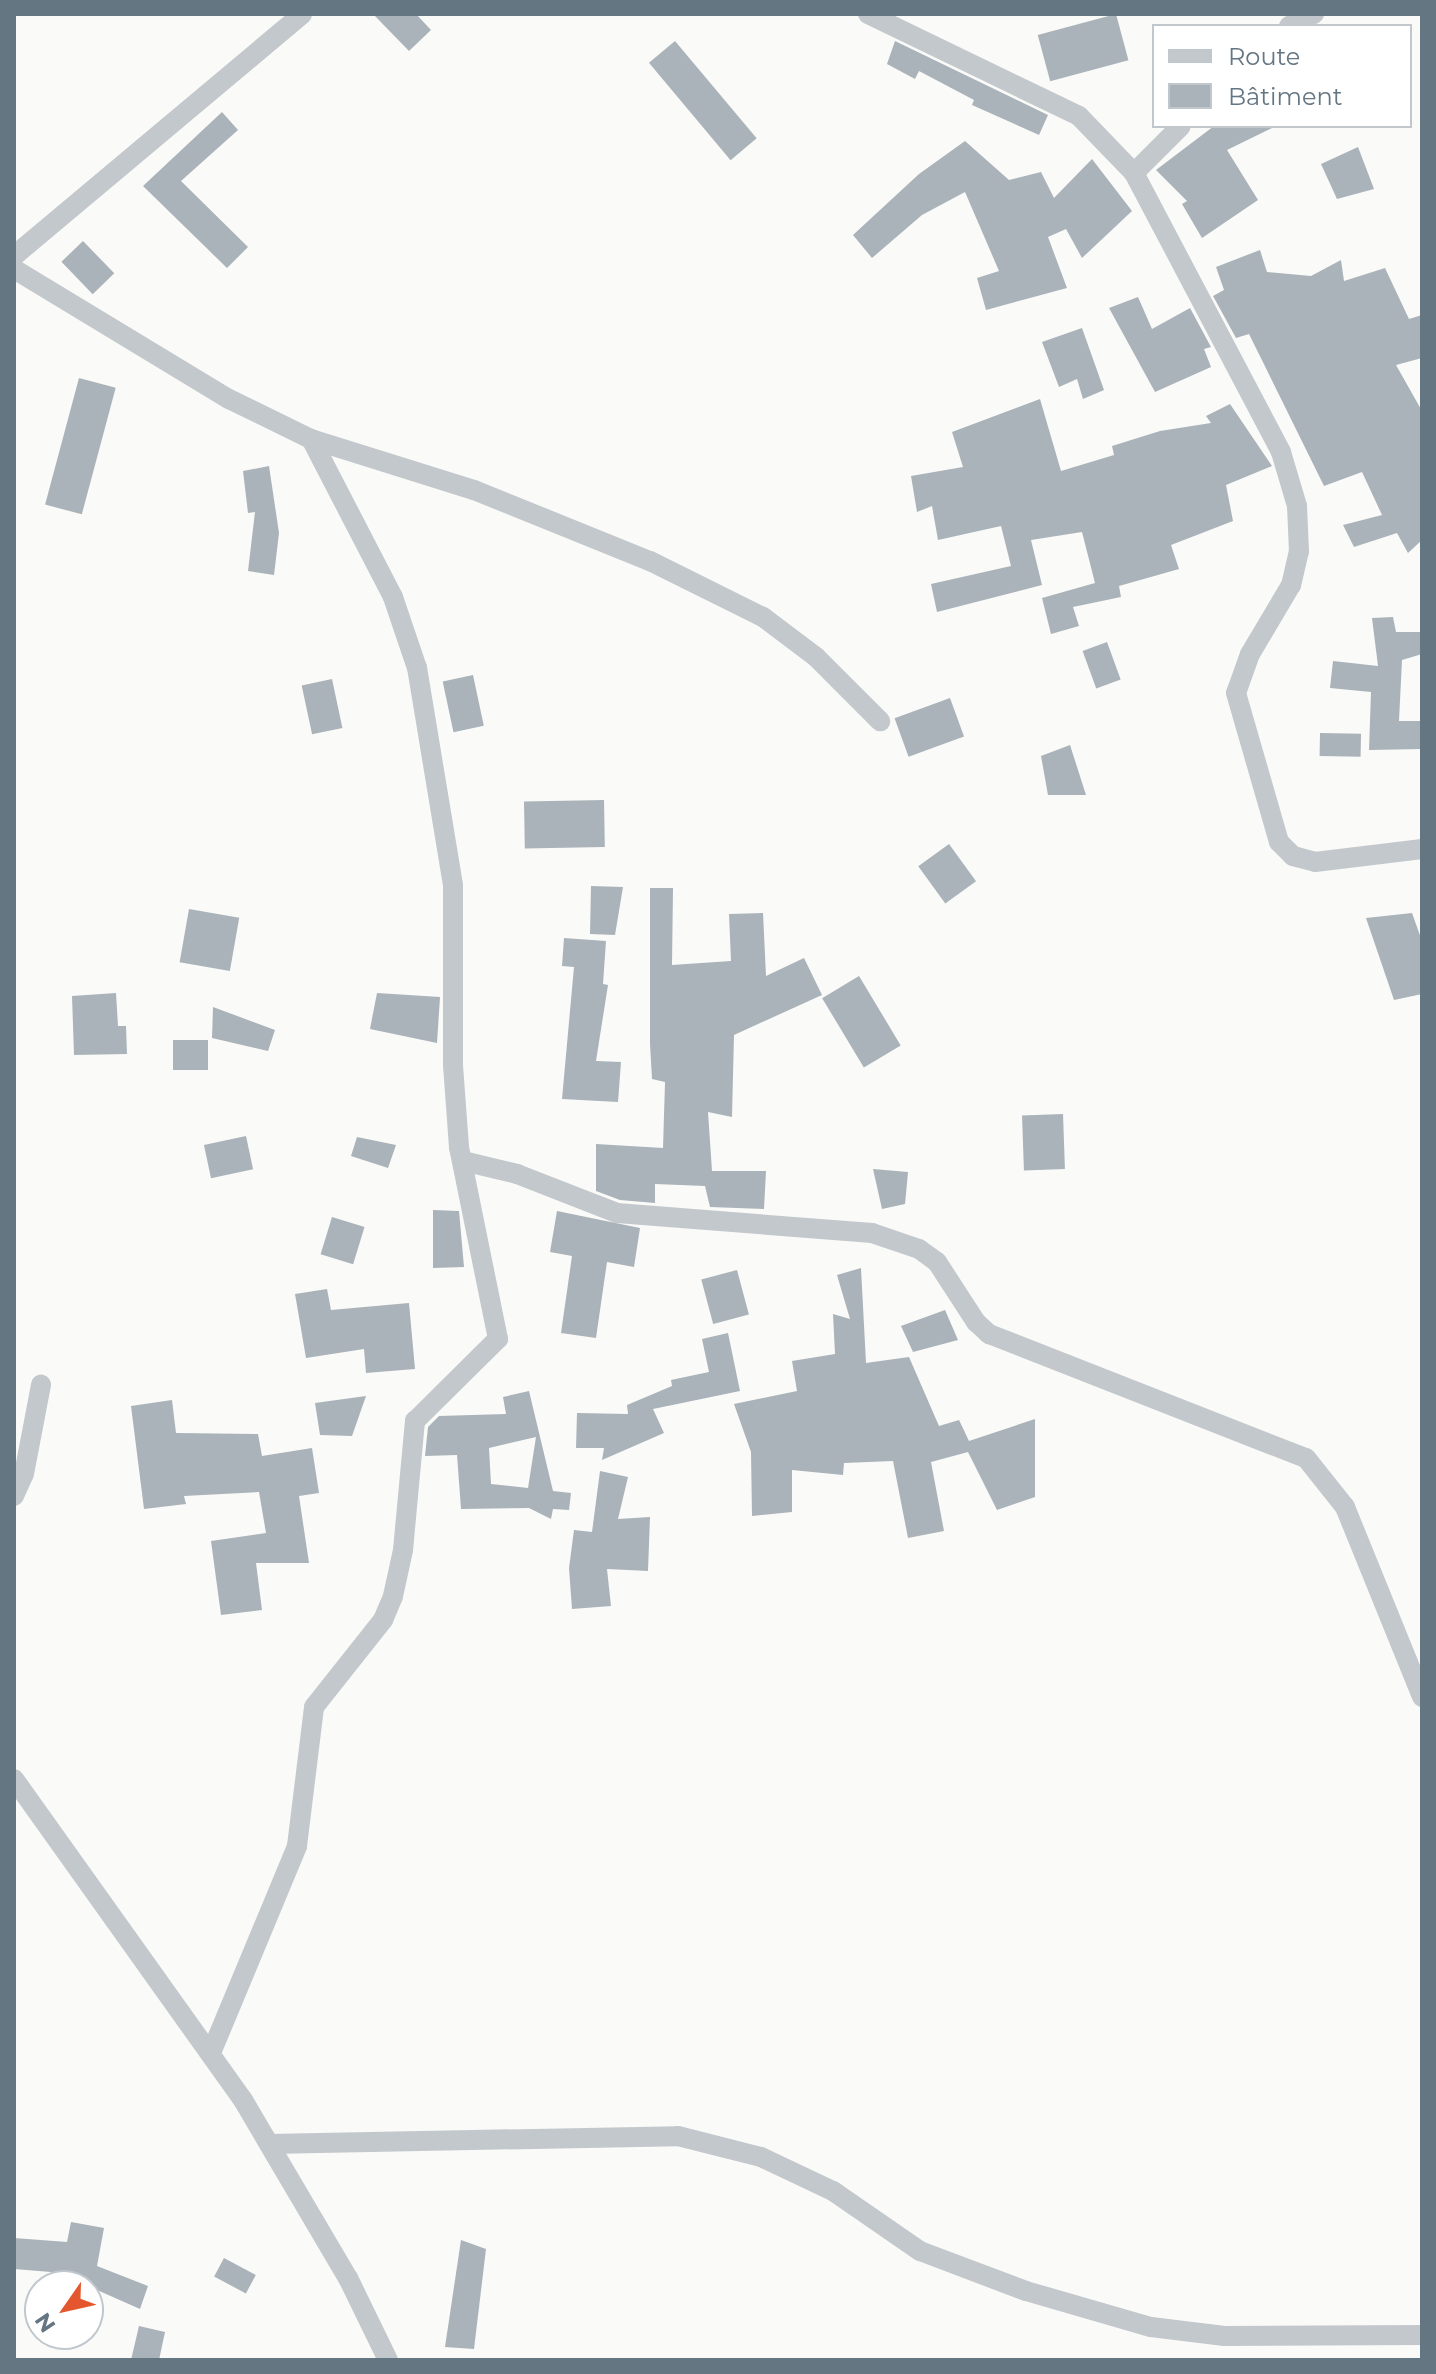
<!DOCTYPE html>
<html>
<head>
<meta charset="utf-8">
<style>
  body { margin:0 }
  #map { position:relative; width:1436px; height:2374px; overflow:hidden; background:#fafaf8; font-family:Montserrat,sans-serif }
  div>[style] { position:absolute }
  .building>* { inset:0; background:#aab3b9; transform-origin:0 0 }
  .street>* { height:20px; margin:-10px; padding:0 10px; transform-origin:10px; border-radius:10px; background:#c3c8cc }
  span { translate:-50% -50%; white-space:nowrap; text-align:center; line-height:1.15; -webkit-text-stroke:8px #fff; paint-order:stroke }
  .frame { position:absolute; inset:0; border:16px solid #657683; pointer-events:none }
  .legend { position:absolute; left:1152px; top:24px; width:260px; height:104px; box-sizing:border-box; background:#fff; border:2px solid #c1c8cd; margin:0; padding:10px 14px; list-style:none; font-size:24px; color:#657683 }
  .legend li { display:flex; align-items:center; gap:16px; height:40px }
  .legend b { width:40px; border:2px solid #c1c8cd }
  .north { position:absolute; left:24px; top:2270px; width:80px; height:80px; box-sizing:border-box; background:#fff; border:2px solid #c1c8cd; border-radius:50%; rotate:236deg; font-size:22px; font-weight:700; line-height:32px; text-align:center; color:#657683 }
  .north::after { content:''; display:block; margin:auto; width:28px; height:36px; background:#e4572e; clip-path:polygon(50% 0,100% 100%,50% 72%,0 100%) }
</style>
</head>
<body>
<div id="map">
  <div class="building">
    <div style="clip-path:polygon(373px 14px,416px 14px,431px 30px,409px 51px)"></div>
    <div style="left:1116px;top:14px;width:48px;height:81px;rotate:75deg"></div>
    <div style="left:675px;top:41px;width:127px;height:34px;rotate:50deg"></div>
    <div style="clip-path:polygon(895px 41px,1048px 115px,1039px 135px,972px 105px,974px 100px,919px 71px,915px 79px,887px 64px)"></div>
    <div style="clip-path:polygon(222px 112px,238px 130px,181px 181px,248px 247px,227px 268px,143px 186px)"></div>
    <div style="clip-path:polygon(1214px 126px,1276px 126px,1227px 150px,1258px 200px,1202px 238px,1182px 204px,1187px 201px,1156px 170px)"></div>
    <div style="clip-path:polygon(965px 141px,1009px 180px,1041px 172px,1054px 198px,1092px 159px,1132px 211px,1082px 258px,1066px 229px,1048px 237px,1067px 288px,986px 310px,977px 278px,999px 271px,965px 192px,922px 215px,872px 258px,853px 235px,919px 174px)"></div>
    <div style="clip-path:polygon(1358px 147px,1374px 189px,1337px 199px,1321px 164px)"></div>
    <div style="left:83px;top:241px;width:45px;height:30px;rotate:46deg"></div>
    <div style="clip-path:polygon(1260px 250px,1267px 272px,1311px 276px,1341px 260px,1344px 281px,1385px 268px,1409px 319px,1422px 315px,1422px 358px,1396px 365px,1422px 411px,1422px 540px,1408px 553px,1397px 533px,1354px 547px,1343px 525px,1382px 515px,1362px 472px,1324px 486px,1249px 334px,1236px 338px,1213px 296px,1224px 290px,1216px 267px)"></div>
    <div style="clip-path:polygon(1138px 297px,1152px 329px,1190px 308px,1211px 347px,1204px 349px,1211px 367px,1155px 392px,1109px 308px)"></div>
    <div style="clip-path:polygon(1082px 328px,1104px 390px,1083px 399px,1077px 379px,1059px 387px,1042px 342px)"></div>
    <div style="left:79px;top:378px;width:38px;height:131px;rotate:15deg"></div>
    <div style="clip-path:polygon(1040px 399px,1061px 471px,1114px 455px,1112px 446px,1160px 431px,1211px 423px,1206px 416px,1230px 404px,1272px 466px,1226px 485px,1233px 521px,1171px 545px,1179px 569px,1119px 586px,1121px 597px,1073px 607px,1079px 626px,1051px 634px,1042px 598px,1095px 583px,1082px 532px,1031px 540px,1042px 585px,937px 612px,931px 584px,1011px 566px,1001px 526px,938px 540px,932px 506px,917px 512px,911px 476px,963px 467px,952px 432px)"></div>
    <div style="clip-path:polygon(269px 466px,279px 533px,274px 575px,248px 571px,255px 512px,248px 513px,243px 471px)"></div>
    <div style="clip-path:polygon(1393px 617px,1396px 632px,1422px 632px,1422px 654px,1402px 660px,1399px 721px,1422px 721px,1422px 749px,1369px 750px,1371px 692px,1330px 688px,1333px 661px,1378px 666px,1372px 618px)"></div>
    <div style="left:1107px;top:642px;width:40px;height:26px;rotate:70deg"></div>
    <div style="left:473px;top:675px;width:52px;height:31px;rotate:78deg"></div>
    <div style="left:332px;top:679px;width:50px;height:31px;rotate:78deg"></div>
    <div style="left:950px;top:698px;width:41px;height:59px;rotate:70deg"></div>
    <div style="left:1320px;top:733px;width:41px;height:23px;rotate:1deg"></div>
    <div style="clip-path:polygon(1070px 745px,1086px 795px,1048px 795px,1041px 756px)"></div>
    <div style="left:604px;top:800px;width:47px;height:80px;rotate:89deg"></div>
    <div style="left:949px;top:844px;width:46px;height:38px;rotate:54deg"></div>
    <div style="clip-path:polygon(591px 886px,623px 887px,615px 935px,590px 934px)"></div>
    <div style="clip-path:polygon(650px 888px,673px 888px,672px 965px,731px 961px,729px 914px,763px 913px,766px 976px,804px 958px,822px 995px,734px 1035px,732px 1117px,708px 1112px,712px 1171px,766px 1171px,764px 1209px,710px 1207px,705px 1186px,655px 1184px,655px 1203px,620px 1200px,596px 1191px,596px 1144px,663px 1148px,665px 1082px,652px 1079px,650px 1044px)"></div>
    <div style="left:189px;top:909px;width:51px;height:54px;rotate:10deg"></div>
    <div style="clip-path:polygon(1412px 913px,1422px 941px,1422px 994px,1394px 1000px,1366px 918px)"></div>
    <div style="clip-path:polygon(564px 938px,606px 941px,603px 984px,608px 985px,596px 1061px,621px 1062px,618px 1102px,562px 1099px,574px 967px,562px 966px)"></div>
    <div style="left:859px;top:976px;width:81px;height:43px;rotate:59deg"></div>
    <div style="clip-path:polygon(116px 993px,118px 1026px,126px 1026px,127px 1054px,74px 1055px,72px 996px)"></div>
    <div style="clip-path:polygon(377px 993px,440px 997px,437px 1043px,370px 1029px)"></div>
    <div style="clip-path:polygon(213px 1007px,275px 1030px,268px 1051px,212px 1038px)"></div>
    <div style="left:173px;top:1040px;width:35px;height:30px"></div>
    <div style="left:1063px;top:1114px;width:55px;height:41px;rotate:88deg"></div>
    <div style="left:246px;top:1136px;width:34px;height:43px;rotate:78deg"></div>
    <div style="clip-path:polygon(357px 1137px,396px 1145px,388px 1168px,351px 1156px)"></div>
    <div style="clip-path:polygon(873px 1169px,908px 1172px,905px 1204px,882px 1209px)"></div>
    <div style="clip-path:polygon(433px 1210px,459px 1211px,464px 1267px,433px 1268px)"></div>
    <div style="clip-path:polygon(557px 1211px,640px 1228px,634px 1267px,607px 1262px,596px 1338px,561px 1333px,572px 1256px,550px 1252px)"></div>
    <div style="left:332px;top:1217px;width:34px;height:39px;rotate:17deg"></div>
    <div style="clip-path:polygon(861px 1268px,866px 1363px,909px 1357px,939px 1426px,959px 1420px,969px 1441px,1035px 1419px,1035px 1497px,997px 1510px,968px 1452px,931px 1462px,944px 1531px,908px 1538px,893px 1461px,844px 1463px,843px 1475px,792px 1470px,792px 1512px,752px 1516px,751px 1452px,734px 1404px,797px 1391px,792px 1361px,835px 1354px,833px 1314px,850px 1319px,837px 1275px)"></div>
    <div style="left:737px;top:1270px;width:46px;height:37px;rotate:75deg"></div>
    <div style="clip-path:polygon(327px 1289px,331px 1310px,409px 1303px,415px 1369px,366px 1373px,364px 1349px,306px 1358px,295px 1294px)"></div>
    <div style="clip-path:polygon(945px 1310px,958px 1340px,913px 1352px,901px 1326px)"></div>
    <div style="clip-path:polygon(728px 1333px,740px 1391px,653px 1409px,664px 1433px,602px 1460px,604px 1448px,576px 1448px,577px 1413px,628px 1414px,627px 1405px,672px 1386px,671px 1380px,709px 1372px,702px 1339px)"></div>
    <div style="clip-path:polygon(evenodd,529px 1391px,553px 1491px,571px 1493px,569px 1510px,553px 1509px,551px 1519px,529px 1508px,461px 1509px,457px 1455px,425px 1456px,428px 1427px,439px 1416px,506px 1414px,503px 1397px,529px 1391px,536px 1437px,528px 1488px,491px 1484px,489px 1448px,536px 1437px)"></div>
    <div style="clip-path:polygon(366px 1396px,352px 1436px,320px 1435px,315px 1403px)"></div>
    <div style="clip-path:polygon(172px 1400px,176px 1433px,258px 1434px,262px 1456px,312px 1448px,319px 1493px,299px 1496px,309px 1563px,256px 1563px,262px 1610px,221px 1615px,211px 1541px,266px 1533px,259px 1492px,184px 1496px,186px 1504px,144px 1509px,131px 1406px)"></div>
    <div style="clip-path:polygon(600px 1471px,628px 1477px,618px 1519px,650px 1517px,648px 1571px,607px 1569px,611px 1606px,572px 1609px,569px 1568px,574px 1530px,592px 1532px)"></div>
    <div style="clip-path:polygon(71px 2222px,104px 2228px,97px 2266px,148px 2286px,140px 2309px,88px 2286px,49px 2286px,51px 2272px,14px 2269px,14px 2238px,67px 2242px)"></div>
    <div style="clip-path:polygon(461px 2240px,486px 2249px,474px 2349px,445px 2347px)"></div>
    <div style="left:224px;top:2258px;width:36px;height:21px;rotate:28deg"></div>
    <div style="clip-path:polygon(139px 2326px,165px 2332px,159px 2360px,131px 2360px)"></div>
  </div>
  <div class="street">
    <div style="left:868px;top:14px;width:234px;rotate:25.8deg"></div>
    <div style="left:1079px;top:116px;width:79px;rotate:46deg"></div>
    <div style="left:1134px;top:173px;width:315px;rotate:62.2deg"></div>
    <div style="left:1281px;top:452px;width:56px;rotate:73.5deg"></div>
    <div style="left:1297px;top:506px;width:45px;rotate:87.5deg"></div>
    <div style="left:1299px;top:551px;width:35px;rotate:103deg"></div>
    <div style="left:1291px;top:585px;width:80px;rotate:120.7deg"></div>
    <div style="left:1250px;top:654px;width:41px;rotate:109.7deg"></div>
    <div style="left:1236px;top:693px;width:155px;rotate:73.9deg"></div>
    <div style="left:1279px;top:842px;width:20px;rotate:45deg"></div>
    <div style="left:1293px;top:856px;width:23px;rotate:15deg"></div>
    <div style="left:1315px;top:862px;width:108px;rotate:-6.9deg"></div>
    <div style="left:1289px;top:26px;width:28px;rotate:-26deg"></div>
    <div style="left:1134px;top:173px;width:66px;rotate:-45deg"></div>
    <div style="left:14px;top:256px;width:376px;rotate:-40deg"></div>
    <div style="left:14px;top:269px;width:251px;rotate:31.2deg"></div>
    <div style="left:229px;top:399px;width:91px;rotate:26deg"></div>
    <div style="left:311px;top:439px;width:171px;rotate:17.4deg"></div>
    <div style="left:474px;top:490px;width:190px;rotate:22deg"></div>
    <div style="left:650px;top:561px;width:126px;rotate:26.4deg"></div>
    <div style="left:763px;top:617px;width:66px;rotate:37deg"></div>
    <div style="left:816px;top:657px;width:91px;rotate:45deg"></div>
    <div style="left:463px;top:1161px;width:56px;rotate:13.5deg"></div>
    <div style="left:517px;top:1174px;width:107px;rotate:21.3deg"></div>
    <div style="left:617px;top:1213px;width:256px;rotate:4.5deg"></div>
    <div style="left:872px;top:1233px;width:50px;rotate:18.8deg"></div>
    <div style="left:919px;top:1249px;width:22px;rotate:36deg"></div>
    <div style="left:937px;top:1262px;width:72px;rotate:57deg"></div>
    <div style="left:976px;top:1322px;width:18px;rotate:43deg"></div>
    <div style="left:989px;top:1334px;width:340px;rotate:21.4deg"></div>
    <div style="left:1306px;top:1458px;width:63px;rotate:51.5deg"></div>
    <div style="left:1345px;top:1507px;width:205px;rotate:67.9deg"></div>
    <div style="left:14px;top:1496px;width:24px;rotate:-66deg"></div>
    <div style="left:24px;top:1474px;width:91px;rotate:-79.2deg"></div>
    <div style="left:14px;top:1779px;width:394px;rotate:54.5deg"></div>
    <div style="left:243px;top:2100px;width:207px;rotate:59.5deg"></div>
    <div style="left:348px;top:2278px;width:91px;rotate:64deg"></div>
    <div style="left:211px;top:2053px;width:224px;rotate:-67.4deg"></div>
    <div style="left:297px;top:1846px;width:140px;rotate:-83deg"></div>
    <div style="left:314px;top:1707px;width:111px;rotate:-51.6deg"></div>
    <div style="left:383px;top:1620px;width:26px;rotate:-67deg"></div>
    <div style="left:393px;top:1596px;width:47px;rotate:-77.7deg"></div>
    <div style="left:403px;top:1550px;width:130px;rotate:-84.7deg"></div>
    <div style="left:415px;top:1421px;width:117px;rotate:-44.7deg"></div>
    <div style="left:498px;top:1339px;width:196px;rotate:-101.5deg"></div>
    <div style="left:459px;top:1147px;width:82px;rotate:-94.2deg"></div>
    <div style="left:453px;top:1065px;width:180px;rotate:-90deg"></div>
    <div style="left:453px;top:885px;width:220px;rotate:-99.4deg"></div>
    <div style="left:417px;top:668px;width:75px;rotate:-108.7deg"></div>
    <div style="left:393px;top:597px;width:178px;rotate:-117.4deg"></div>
    <div style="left:269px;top:2144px;width:409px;rotate:-1.1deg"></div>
    <div style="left:678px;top:2136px;width:86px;rotate:14.2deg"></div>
    <div style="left:761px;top:2157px;width:80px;rotate:25.3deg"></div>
    <div style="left:833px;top:2191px;width:106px;rotate:34.6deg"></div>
    <div style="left:920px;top:2251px;width:113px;rotate:20.7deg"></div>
    <div style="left:1026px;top:2291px;width:130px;rotate:16.1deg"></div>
    <div style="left:1151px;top:2327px;width:74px;rotate:7deg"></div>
    <div style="left:1224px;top:2336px;width:198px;rotate:-0.3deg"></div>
  </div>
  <div class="frame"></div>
  <ul class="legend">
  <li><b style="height:10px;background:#c3c8cc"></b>Route</li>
  <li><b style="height:22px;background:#aab3b9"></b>Bâtiment</li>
  </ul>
  <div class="north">N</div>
</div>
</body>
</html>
